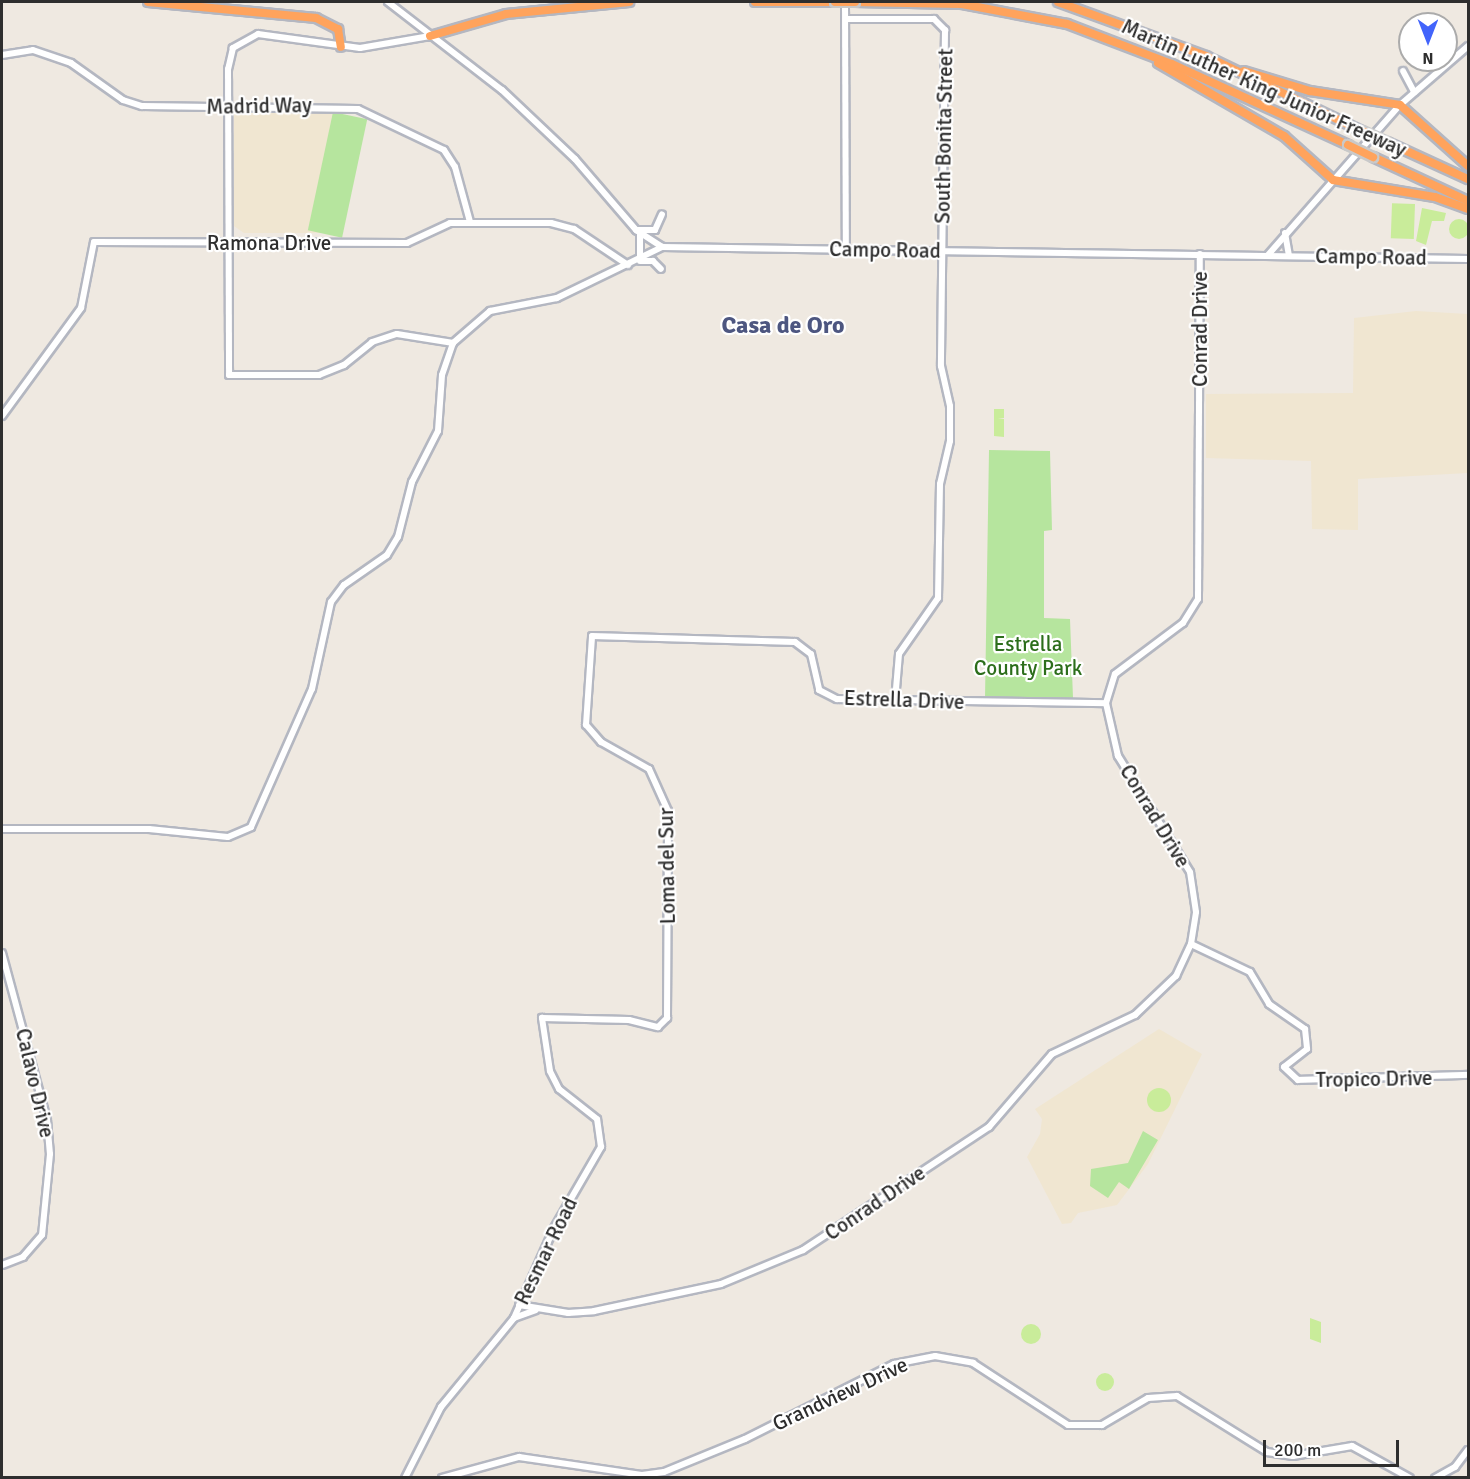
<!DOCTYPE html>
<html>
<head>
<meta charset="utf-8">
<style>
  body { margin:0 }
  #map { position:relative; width:1470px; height:1479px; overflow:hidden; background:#efe9e1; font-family:Signika,sans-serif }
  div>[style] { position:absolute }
  .education>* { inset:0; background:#f0e6d1 }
  .green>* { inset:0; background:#b6e59e; transform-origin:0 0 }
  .pitch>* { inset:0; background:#c9ec9a; transform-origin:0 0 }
  .round { border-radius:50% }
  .roads { filter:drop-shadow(2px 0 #b4b7c1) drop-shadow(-2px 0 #b4b7c1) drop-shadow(0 2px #b4b7c1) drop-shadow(0 -2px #b4b7c1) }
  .secondary>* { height:6px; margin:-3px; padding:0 3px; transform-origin:3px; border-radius:3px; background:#fff }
  .highway>* { height:8px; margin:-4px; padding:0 4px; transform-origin:4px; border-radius:4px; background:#ffa35c }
  .bridges { filter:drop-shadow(2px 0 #c9c9c9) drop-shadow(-2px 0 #c9c9c9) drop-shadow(0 2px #c9c9c9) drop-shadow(0 -2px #c9c9c9) }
  .highway-bridge>* { height:8px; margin:-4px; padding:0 4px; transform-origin:4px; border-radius:4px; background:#ffa35c }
  span { translate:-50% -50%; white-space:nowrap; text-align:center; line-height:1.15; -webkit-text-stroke:4.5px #fff; paint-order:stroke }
  .street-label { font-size:21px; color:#2e2e2e }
  .park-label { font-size:21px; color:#2c6e1b }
  .quarter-label { font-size:24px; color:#4d5680; font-weight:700 }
  .frame { position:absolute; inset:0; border:3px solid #2e2e2e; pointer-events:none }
  .north { position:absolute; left:1398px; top:12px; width:60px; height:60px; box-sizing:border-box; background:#fff; border:2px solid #ababab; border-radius:50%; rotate:180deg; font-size:16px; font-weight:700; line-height:24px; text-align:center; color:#2e2e2e }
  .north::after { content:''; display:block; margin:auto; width:21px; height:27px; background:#4264fb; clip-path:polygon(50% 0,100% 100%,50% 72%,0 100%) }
  .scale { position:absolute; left:1263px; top:1440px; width:136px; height:27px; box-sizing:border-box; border:3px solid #2e2e2e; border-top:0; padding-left:8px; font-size:18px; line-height:21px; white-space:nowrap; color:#2e2e2e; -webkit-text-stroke:4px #fff; paint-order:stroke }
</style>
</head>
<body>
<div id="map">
  <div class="education">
    <div style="clip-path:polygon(234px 112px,333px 112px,333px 233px,244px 233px,234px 226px)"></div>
    <div style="clip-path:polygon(1416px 311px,1468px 314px,1468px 473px,1358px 479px,1358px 530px,1312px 529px,1311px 461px,1206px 458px,1206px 394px,1353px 393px,1354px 318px)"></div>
    <div style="clip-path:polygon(1159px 1029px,1202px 1054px,1148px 1164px,1117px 1205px,1078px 1213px,1071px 1223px,1062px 1224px,1027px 1157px,1040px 1134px,1042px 1119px,1035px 1109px)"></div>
  </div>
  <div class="green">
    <div style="left:333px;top:112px;width:35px;height:121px;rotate:12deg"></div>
    <div style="clip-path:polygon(989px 450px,1050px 451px,1052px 530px,1044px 531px,1044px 618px,1070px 619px,1073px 698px,985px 698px)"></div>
    <div style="clip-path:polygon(1143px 1131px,1158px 1140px,1129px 1189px,1119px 1182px,1108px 1198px,1090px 1186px,1091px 1169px,1128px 1163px)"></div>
  </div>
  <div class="pitch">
    <div style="left:1415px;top:204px;width:35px;height:23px;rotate:92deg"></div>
    <div style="clip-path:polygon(1422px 208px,1446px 213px,1444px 221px,1432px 221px,1426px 245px,1416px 241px)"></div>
    <div class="round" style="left:1449px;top:219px;width:20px;height:20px"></div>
    <div style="clip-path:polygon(994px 409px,1004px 409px,1004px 418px,998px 418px,1004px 419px,1004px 437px,994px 436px)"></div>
    <div class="round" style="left:1147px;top:1088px;width:24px;height:24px"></div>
    <div style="clip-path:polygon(1310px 1318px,1321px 1322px,1321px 1343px,1310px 1339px)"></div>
    <div class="round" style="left:1021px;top:1324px;width:20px;height:20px"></div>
    <div class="round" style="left:1096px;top:1373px;width:18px;height:18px"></div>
  </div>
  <div class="roads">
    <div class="secondary">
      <div style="left:388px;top:2px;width:144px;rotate:37.7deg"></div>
      <div style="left:502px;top:90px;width:100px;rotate:43.4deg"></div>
      <div style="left:575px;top:159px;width:94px;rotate:49.3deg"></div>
      <div style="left:636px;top:230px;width:31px;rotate:33deg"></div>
      <div style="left:662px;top:247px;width:806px;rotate:0.85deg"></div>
      <div style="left:845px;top:2px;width:248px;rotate:89.8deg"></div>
      <div style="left:847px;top:19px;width:87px"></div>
      <div style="left:934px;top:19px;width:16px;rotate:45deg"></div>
      <div style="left:945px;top:30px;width:336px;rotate:90.7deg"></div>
      <div style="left:941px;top:366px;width:41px;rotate:77.3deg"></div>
      <div style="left:950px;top:406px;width:35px;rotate:90deg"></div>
      <div style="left:950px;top:441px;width:44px;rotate:103.1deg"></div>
      <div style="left:940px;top:484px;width:114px;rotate:91deg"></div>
      <div style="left:938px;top:598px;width:68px;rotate:124.9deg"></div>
      <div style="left:899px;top:654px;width:47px;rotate:94.9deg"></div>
      <div style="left:430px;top:36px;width:71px;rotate:170.3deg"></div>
      <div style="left:360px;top:48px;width:103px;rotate:-172.2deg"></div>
      <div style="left:258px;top:34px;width:29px;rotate:151deg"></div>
      <div style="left:233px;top:48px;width:22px;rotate:103deg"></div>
      <div style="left:228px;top:69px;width:306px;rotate:89.8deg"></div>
      <div style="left:229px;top:375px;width:90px"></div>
      <div style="left:319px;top:375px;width:27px;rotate:-22deg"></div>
      <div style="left:344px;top:365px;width:36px;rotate:-39deg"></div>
      <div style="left:372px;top:342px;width:26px;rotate:-18deg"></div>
      <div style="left:397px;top:334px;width:57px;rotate:9.1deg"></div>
      <div style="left:2px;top:55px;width:31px;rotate:-9deg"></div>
      <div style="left:33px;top:50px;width:40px;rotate:18.9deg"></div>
      <div style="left:71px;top:63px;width:64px;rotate:35.4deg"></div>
      <div style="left:123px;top:100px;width:20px;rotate:18deg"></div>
      <div style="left:142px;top:106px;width:216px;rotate:0.8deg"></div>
      <div style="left:358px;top:109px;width:95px;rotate:25.5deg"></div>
      <div style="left:444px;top:150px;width:20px;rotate:57deg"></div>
      <div style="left:455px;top:167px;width:57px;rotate:74.7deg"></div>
      <div style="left:1403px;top:71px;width:24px;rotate:62deg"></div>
      <div style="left:637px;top:230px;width:18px"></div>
      <div style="left:655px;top:230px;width:17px;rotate:-66deg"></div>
      <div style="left:1285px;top:233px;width:22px;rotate:80deg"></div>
      <div style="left:1268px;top:255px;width:200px;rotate:-48.7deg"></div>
      <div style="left:1400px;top:105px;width:90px;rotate:-40.9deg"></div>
      <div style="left:640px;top:259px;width:24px;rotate:-90deg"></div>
      <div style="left:640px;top:261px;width:13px"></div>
      <div style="left:653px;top:261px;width:11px;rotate:45deg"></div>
      <div style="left:2px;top:416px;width:134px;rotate:-53.8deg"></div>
      <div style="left:81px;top:308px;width:67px;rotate:-78.9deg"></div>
      <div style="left:94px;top:242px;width:313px;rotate:0.2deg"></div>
      <div style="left:407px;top:243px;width:47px;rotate:-24.9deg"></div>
      <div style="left:450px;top:223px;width:101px"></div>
      <div style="left:551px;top:223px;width:24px;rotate:15deg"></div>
      <div style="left:574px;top:229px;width:65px;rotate:33.7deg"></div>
      <div style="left:2px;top:829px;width:147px"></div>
      <div style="left:149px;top:829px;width:79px;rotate:5.8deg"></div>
      <div style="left:228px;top:837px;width:25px;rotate:-23deg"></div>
      <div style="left:251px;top:827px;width:151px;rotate:-66.2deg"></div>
      <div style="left:312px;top:689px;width:89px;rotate:-77.7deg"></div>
      <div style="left:331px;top:602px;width:21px;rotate:-53deg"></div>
      <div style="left:344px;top:585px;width:52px;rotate:-34.9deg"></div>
      <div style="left:387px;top:555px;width:21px;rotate:-59deg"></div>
      <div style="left:398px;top:537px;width:57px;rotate:-75.7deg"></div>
      <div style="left:412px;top:482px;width:57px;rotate:-63deg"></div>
      <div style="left:438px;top:431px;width:56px;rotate:-85.9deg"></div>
      <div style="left:442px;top:375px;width:34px;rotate:-71deg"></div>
      <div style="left:453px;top:343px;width:49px;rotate:-40.9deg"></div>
      <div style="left:490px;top:311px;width:68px;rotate:-11deg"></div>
      <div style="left:557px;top:298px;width:117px;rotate:-25.9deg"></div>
      <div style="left:1191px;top:944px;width:65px;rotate:25.4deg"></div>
      <div style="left:1250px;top:972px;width:37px;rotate:59deg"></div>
      <div style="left:1269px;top:1004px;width:44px;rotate:34.8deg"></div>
      <div style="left:1305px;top:1029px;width:20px;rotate:84deg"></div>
      <div style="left:1307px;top:1049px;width:29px;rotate:142deg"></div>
      <div style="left:1284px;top:1067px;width:19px;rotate:43deg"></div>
      <div style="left:1298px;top:1080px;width:170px;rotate:-1.7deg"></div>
      <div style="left:2px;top:953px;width:173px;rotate:74.9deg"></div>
      <div style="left:47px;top:1120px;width:34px;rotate:85deg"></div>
      <div style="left:50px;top:1154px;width:81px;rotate:95.6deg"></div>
      <div style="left:42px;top:1235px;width:29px;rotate:131deg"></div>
      <div style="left:23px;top:1257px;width:22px;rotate:159deg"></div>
      <div style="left:519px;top:1305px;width:50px;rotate:9.3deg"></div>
      <div style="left:568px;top:1313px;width:26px;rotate:-4deg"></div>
      <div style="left:594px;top:1311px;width:130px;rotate:-12deg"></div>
      <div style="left:721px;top:1284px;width:89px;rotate:-22.5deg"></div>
      <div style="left:803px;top:1250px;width:223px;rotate:-33.5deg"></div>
      <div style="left:989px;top:1127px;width:96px;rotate:-49.2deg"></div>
      <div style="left:1052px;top:1054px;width:92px;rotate:-25.2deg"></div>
      <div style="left:1135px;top:1015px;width:57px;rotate:-43.6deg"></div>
      <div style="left:1176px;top:976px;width:35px;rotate:-65deg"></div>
      <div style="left:1191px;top:944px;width:32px;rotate:-81deg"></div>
      <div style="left:1196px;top:912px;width:40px;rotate:-98.5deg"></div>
      <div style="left:1190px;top:872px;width:137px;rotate:-121.8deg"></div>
      <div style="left:1118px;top:756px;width:54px;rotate:-102.8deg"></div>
      <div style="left:1106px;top:703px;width:30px;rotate:-73deg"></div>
      <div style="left:1115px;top:674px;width:85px;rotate:-36.9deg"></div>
      <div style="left:1183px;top:623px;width:28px;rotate:-58deg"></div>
      <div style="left:1198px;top:599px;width:345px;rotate:-89.7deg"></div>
      <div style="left:514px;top:1318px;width:23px;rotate:-20deg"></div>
      <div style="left:405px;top:1478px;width:80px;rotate:-63.1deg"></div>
      <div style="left:441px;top:1407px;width:115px;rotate:-50.6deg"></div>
      <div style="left:514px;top:1318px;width:98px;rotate:-66deg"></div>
      <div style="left:554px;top:1228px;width:94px;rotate:-59.9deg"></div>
      <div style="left:601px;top:1147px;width:28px;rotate:-98deg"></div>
      <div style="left:597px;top:1119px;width:48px;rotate:-141.7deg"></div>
      <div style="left:559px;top:1089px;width:20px;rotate:-117deg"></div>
      <div style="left:550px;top:1071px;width:54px;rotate:-98.6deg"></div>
      <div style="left:542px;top:1018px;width:87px;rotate:1.3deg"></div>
      <div style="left:629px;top:1020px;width:30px;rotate:14deg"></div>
      <div style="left:658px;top:1027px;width:13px;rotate:-45deg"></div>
      <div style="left:667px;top:1018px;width:207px;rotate:-89.7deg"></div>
      <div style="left:668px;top:811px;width:46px;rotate:-114.3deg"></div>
      <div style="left:649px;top:769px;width:55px;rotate:-150.6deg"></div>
      <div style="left:601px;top:742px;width:23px;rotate:-131deg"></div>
      <div style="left:586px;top:725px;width:89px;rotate:-86.1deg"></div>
      <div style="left:592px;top:636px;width:203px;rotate:1.7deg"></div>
      <div style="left:795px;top:642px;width:20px;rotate:37deg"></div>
      <div style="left:811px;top:654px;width:37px;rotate:77deg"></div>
      <div style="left:819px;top:690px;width:20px;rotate:27deg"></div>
      <div style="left:837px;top:699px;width:269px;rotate:0.9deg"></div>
      <div style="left:442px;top:1478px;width:80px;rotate:-15.3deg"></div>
      <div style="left:519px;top:1457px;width:124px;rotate:8.3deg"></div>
      <div style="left:642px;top:1475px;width:22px;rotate:-8deg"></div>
      <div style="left:664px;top:1472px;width:87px;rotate:-22.2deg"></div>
      <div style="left:745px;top:1439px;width:167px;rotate:-26.7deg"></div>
      <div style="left:894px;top:1364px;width:42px;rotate:-11deg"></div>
      <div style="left:935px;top:1356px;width:39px;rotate:10deg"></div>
      <div style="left:973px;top:1363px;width:113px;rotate:33.1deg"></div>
      <div style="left:1068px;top:1425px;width:34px"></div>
      <div style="left:1102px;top:1425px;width:53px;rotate:-30.4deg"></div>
      <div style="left:1148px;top:1398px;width:29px;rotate:-4deg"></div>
      <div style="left:1177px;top:1396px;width:106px;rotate:31.9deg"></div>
      <div style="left:1267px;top:1452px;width:26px;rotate:9deg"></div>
      <div style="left:1293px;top:1456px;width:60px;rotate:-9.6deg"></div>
      <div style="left:1352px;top:1446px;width:66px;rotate:28.9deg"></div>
      <div style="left:1435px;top:1478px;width:23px;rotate:-29deg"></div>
      <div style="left:1455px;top:1467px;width:21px;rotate:-53deg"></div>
    </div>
    <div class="highway">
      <div style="left:148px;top:2px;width:169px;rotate:5.4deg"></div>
      <div style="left:316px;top:18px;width:25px;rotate:27deg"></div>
      <div style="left:338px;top:29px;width:18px;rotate:81deg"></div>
      <div style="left:755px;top:2px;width:80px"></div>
      <div style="left:855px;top:2px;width:107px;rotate:1.1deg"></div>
      <div style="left:962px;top:4px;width:107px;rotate:10.8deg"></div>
      <div style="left:1067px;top:24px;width:112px;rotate:20.9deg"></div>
      <div style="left:1172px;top:64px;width:194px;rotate:24.7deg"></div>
      <div style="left:1058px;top:2px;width:158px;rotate:20deg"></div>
      <div style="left:1206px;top:56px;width:173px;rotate:25.7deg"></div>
      <div style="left:430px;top:36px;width:79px;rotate:-16.1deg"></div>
      <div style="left:506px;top:14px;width:124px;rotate:-5.6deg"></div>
      <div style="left:1158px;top:63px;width:146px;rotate:30.1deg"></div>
      <div style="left:1284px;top:136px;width:66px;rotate:41.9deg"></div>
      <div style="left:1333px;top:180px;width:103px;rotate:9.5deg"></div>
      <div style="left:1435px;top:197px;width:35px;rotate:20deg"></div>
      <div style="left:1244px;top:71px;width:69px;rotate:16.9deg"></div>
      <div style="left:1310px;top:91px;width:91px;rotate:8.8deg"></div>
      <div style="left:1400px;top:105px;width:91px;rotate:41.9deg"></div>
      <div style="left:1387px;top:142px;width:89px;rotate:24.6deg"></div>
      <div style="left:1373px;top:157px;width:105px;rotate:24.9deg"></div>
    </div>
  </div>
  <div class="bridges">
    <div class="highway-bridge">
      <div style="left:835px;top:2px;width:20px"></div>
      <div style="left:1362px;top:131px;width:27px;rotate:24deg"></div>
      <div style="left:1348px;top:145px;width:28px;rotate:26deg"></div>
    </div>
  </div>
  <div class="street-label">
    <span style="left:1264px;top:88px;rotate:24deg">Martin Luther King Junior Freeway</span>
    <span style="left:259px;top:106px;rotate:-1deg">Madrid Way</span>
    <span style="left:944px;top:136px;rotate:-89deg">South Bonita Street</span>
    <span style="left:269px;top:243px">Ramona Drive</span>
    <span style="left:885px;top:250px;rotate:1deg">Campo Road</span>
    <span style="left:1371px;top:257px;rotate:1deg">Campo Road</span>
    <span style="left:1200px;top:329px;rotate:-90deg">Conrad Drive</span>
    <span style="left:904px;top:700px;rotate:2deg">Estrella Drive</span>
    <span style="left:1155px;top:816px;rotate:59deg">Conrad Drive</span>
    <span style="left:667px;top:866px;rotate:-91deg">Loma del Sur</span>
    <span style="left:1374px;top:1079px;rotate:-1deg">Tropico Drive</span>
    <span style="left:35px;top:1083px;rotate:77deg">Calavo Drive</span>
    <span style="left:875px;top:1203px;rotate:-34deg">Conrad Drive</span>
    <span style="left:546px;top:1251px;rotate:-64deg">Resmar Road</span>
    <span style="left:840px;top:1394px;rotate:-25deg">Grandview Drive</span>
  </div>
  <div class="park-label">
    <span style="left:1028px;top:656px">Estrella<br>County Park</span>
  </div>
  <div class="quarter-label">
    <span style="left:783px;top:326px">Casa de Oro</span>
  </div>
  <div class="frame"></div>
  <div class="north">N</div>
  <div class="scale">200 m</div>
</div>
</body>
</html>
